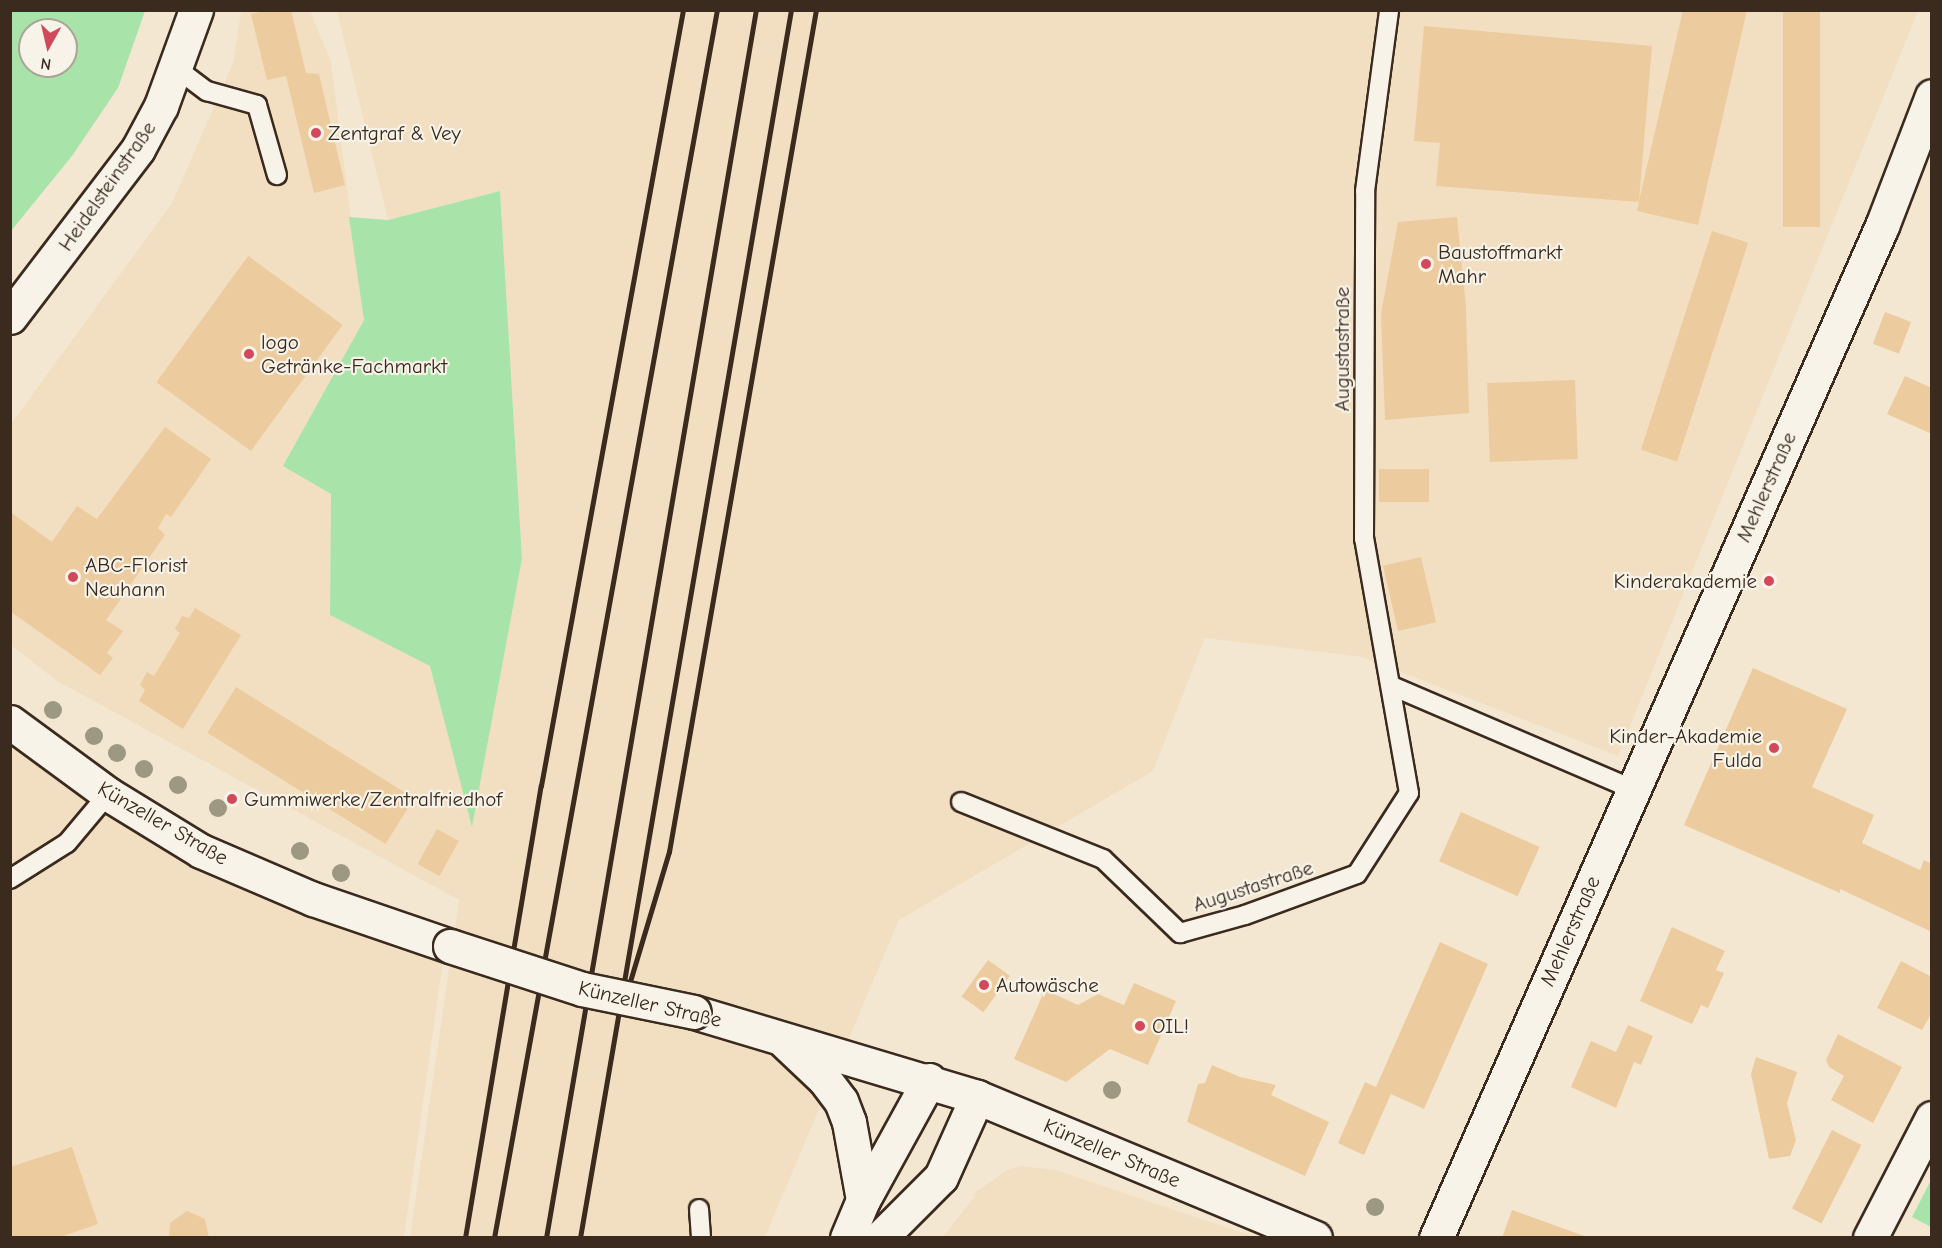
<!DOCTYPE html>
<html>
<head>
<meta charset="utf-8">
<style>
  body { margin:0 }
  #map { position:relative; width:1942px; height:1248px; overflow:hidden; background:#f4e7d2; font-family:"Comic Neue",sans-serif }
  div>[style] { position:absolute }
  .built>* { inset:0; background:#f2dfc2 }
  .green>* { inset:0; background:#a8e4aa }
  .building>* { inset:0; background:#eccb9e; transform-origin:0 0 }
  .roads { filter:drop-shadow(2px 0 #3b2a1e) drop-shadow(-2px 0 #3b2a1e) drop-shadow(0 2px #3b2a1e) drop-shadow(0 -2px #3b2a1e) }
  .service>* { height:18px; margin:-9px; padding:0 9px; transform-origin:9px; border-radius:9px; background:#f7f3e8 }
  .minor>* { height:33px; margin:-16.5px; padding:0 16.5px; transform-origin:16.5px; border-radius:16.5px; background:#f7f3e8 }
  .secondary>* { height:33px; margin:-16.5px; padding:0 16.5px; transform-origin:16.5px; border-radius:16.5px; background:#f7f3e8 }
  .rail>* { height:4.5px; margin:-2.25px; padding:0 2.25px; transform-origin:2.25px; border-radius:2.25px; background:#3b2a1e }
  .bridges { filter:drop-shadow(2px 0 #3b2a1e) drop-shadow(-2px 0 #3b2a1e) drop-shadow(0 2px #3b2a1e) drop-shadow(0 -2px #3b2a1e) }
  .secondary-bridge>* { height:33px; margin:-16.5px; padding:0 16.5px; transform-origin:16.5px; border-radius:16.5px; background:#f7f3e8 }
  .trees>* { width:18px; height:18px; margin:-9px; border-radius:50%; background:#9d9882 }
  .dots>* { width:16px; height:16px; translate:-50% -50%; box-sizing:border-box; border:3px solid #f7f3e8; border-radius:50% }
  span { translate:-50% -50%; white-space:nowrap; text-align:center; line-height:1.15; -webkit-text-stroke:4.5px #f7f3e8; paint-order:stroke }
  .poi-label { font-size:21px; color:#3b2a1e }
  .left { translate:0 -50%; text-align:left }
  .right { translate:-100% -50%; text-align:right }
  .street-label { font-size:21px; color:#3b2a1e }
  .frame { position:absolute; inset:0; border:12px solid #3b2a1e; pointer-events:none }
  .north { position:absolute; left:18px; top:18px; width:60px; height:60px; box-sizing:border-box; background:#f7f3e8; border:2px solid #aca397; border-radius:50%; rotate:188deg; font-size:16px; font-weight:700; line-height:24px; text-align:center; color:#3b2a1e }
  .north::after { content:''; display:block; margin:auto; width:21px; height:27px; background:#d1495b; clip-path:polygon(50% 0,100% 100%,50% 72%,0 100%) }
</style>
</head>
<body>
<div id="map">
  <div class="built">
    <div style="clip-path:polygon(241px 11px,310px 11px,331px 62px,364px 320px,284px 466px,331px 494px,330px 615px,430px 665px,472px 825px,522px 559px,500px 191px,388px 220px,337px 11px,1918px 11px,1618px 756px,1362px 657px,1205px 638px,1153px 771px,899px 920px,765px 1237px,410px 1237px,459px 900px,57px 681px,11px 645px,11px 424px,172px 203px,233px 63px)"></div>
    <div style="clip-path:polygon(10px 722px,108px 794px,444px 954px,404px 1237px,11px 1237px)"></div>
    <div style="clip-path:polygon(1022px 1166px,1056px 1170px,1255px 1237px,943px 1237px,975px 1196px,973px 1194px,1007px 1170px)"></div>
  </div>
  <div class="green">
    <div style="clip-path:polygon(evenodd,11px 10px,145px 11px,118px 88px,72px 156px,11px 231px,11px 10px,30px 30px,66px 30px,66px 66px,30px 66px,30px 30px)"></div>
    <div style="clip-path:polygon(500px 191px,522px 559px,472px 827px,430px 666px,330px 615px,331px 494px,283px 466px,364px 320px,349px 217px,388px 220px)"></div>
    <div style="clip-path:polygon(1931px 1180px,1931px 1227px,1912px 1217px)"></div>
  </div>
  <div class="building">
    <div style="clip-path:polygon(268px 10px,291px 10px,306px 73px,319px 74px,345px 185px,314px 193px,286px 76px,267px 80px,251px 14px)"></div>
    <div style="clip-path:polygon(1683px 10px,1747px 10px,1698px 225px,1637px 211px,1639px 202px,1436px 186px,1440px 143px,1414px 141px,1424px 26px,1652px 46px,1639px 201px)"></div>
    <div style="left:1783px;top:10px;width:37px;height:217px"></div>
    <div style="clip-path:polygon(1457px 217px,1466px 307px,1469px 413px,1385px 420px,1381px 314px,1398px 222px)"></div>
    <div style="left:1712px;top:231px;width:38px;height:230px;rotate:18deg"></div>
    <div style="left:248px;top:256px;width:117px;height:156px;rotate:36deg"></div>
    <div style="left:1885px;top:312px;width:28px;height:34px;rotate:21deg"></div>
    <div style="clip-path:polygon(1905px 376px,1932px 388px,1932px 434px,1887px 414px)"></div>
    <div style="left:1575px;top:380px;width:79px;height:88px;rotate:88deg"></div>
    <div style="clip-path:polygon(165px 427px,211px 459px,171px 517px,166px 514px,158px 528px,165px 535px,106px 620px,123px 631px,107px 653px,113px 658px,100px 675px,10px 611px,10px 512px,52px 542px,77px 506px,97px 519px)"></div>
    <div style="left:1429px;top:469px;width:33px;height:50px;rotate:90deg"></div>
    <div style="left:1421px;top:557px;width:67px;height:39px;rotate:77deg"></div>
    <div style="clip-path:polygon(195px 608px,241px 635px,183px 729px,139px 701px,145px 690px,140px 685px,147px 672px,154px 676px,180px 633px,175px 629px,182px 616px,189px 618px)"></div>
    <div style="clip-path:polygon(1753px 668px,1847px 709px,1812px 787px,1874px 815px,1862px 843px,1920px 870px,1924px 860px,1932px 864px,1932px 932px,1840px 889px,1840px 893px,1684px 825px)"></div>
    <div style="left:236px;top:687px;width:210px;height:54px;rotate:32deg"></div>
    <div style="left:1461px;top:812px;width:86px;height:54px;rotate:24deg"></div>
    <div style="left:437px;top:829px;width:25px;height:40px;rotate:29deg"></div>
    <div style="clip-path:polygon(1672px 927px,1725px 951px,1716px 970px,1724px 973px,1708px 1008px,1701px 1005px,1692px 1024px,1640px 1001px)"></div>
    <div style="clip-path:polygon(1440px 942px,1488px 964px,1424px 1109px,1391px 1094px,1364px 1155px,1338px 1143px,1365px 1082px,1376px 1087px)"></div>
    <div style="left:988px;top:960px;width:27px;height:45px;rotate:36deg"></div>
    <div style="clip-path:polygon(1901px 961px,1932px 977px,1932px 1012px,1922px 1030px,1877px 1008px)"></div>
    <div style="clip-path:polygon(1134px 983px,1176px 1001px,1148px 1065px,1110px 1049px,1066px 1082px,1014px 1059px,1045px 990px,1078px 1005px,1098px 994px,1124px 1005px)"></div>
    <div style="clip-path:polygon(1628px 1025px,1653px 1036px,1641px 1065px,1634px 1062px,1616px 1108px,1571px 1087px,1591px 1041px,1616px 1052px)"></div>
    <div style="clip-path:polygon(1838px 1034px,1902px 1067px,1873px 1123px,1831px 1100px,1844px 1076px,1829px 1067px,1826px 1060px)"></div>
    <div style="clip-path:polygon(1756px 1057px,1797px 1072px,1787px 1103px,1796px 1140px,1790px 1156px,1769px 1159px,1751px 1074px)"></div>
    <div style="clip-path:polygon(1212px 1065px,1240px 1077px,1276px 1085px,1271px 1095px,1329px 1122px,1305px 1176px,1187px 1122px,1198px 1084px,1205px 1083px)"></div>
    <div style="left:1832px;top:1130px;width:33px;height:88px;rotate:27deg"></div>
    <div style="clip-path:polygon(72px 1147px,98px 1224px,57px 1238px,10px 1238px,10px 1167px)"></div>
    <div style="clip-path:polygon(1512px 1210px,1587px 1237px,1587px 1238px,1502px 1238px)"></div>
    <div style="clip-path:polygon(187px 1211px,205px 1219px,209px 1238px,169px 1238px,170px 1223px)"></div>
  </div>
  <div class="roads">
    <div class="service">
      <div style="left:176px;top:68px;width:39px;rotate:37deg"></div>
      <div style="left:207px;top:91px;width:52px;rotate:15.6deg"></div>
      <div style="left:257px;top:105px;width:73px;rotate:74.1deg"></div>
      <div style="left:1392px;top:686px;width:261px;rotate:23.2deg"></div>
      <div style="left:961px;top:802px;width:153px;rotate:21.9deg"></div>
      <div style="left:1103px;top:859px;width:107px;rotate:43.9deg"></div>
      <div style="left:1180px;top:933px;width:67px;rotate:-15.5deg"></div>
      <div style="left:1245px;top:915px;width:119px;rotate:-20.1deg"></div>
      <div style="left:1357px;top:874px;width:96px;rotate:-57.3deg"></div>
      <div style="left:1409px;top:793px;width:258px;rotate:-100deg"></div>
      <div style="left:1364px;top:539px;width:348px;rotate:-89.8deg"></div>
      <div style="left:1365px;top:191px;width:183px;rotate:-82.4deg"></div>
      <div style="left:10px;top:879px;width:67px;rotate:-32.3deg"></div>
      <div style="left:67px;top:843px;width:64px;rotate:-50.1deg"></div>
      <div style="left:699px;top:1209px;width:29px;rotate:86deg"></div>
    </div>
    <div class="minor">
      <div style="left:1436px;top:1238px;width:1106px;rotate:-66.22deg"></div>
      <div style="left:1882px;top:226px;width:139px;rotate:-69deg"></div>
      <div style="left:1870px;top:1238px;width:135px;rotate:-62.7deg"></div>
    </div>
    <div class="secondary">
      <div style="left:10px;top:317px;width:211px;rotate:-52.7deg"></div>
      <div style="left:138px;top:149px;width:49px;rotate:-61.9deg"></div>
      <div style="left:161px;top:106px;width:102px;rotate:-70deg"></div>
      <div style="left:10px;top:722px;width:122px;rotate:36.3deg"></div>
      <div style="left:108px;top:794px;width:109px;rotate:31.5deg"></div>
      <div style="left:201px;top:851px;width:122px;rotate:23.2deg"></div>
      <div style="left:313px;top:899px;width:145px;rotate:18.9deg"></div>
      <div style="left:694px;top:1012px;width:295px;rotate:16.7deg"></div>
      <div style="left:977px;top:1097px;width:366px;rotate:22.6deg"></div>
      <div style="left:785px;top:1042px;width:55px;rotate:43.5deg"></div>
      <div style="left:825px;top:1080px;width:26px;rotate:53deg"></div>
      <div style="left:841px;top:1101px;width:22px;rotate:69deg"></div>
      <div style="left:849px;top:1122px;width:79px;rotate:79.8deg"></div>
      <div style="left:847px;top:1238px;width:41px;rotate:-67.2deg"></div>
      <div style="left:863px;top:1200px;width:137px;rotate:-61.2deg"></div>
      <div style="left:880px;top:1238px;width:86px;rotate:-45deg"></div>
      <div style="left:941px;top:1177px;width:88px;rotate:-65.8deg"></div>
    </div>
  </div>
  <div class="rail">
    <div style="left:629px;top:985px;width:139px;rotate:-73.3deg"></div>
    <div style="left:669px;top:852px;width:855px;rotate:-80.1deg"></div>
    <div style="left:465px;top:1238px;width:458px;rotate:-80.5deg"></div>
    <div style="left:541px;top:786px;width:789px;rotate:-79.63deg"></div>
    <div style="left:494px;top:1238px;width:1248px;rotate:-79.71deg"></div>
    <div style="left:546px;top:1238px;width:1246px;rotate:-80.3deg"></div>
    <div style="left:580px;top:1238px;width:1246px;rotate:-80.25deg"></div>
  </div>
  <div class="bridges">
    <div class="secondary-bridge">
      <div style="left:450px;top:946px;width:139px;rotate:18deg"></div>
      <div style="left:582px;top:989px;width:114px;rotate:11.6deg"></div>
    </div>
  </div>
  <div class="trees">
    <div style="left:53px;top:710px"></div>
    <div style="left:94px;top:736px"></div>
    <div style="left:117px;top:753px"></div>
    <div style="left:144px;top:769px"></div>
    <div style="left:178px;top:785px"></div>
    <div style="left:218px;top:808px"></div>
    <div style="left:300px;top:851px"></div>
    <div style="left:341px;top:873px"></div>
    <div style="left:1112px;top:1090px"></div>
    <div style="left:1375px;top:1207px"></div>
  </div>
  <div class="dots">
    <div style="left:316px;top:133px;background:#d1495b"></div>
    <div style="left:1426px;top:264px;background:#d1495b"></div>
    <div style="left:249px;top:354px;background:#d1495b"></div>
    <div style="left:73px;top:577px;background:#d1495b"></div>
    <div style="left:1769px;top:581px;background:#d1495b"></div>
    <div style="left:1774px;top:748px;background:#d1495b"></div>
    <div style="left:232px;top:799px;background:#d1495b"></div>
    <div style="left:984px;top:985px;background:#d1495b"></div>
    <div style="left:1140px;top:1026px;background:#d1495b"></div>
  </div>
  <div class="poi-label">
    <span class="left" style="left:328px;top:133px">Zentgraf &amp; Vey</span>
    <span class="left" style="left:1438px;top:264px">Baustoffmarkt<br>Mahr</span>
    <span class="left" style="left:261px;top:354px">logo<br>Getränke-Fachmarkt</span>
    <span class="left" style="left:85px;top:577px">ABC-Florist<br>Neuhann</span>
    <span class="right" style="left:1757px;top:581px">Kinderakademie</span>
    <span class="right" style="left:1762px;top:748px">Kinder-Akademie<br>Fulda</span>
    <span class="left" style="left:244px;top:799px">Gummiwerke/Zentralfriedhof</span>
    <span class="left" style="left:996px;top:985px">Autowäsche</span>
    <span class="left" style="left:1152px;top:1026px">OIL!</span>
  </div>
  <div class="street-label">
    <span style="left:107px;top:186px;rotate:-55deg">Heidelsteinstraße</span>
    <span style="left:1342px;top:349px;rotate:-90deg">Augustastraße</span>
    <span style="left:1766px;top:487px;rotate:-66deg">Mehlerstraße</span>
    <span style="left:163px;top:823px;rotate:30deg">Künzeller Straße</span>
    <span style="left:1253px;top:886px;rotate:-18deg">Augustastraße</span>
    <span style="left:1570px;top:931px;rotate:-66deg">Mehlerstraße</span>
    <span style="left:650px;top:1004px;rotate:13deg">Künzeller Straße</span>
    <span style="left:1112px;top:1153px;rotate:23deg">Künzeller Straße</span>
  </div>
  <div class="frame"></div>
  <div class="north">N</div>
</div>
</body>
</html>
